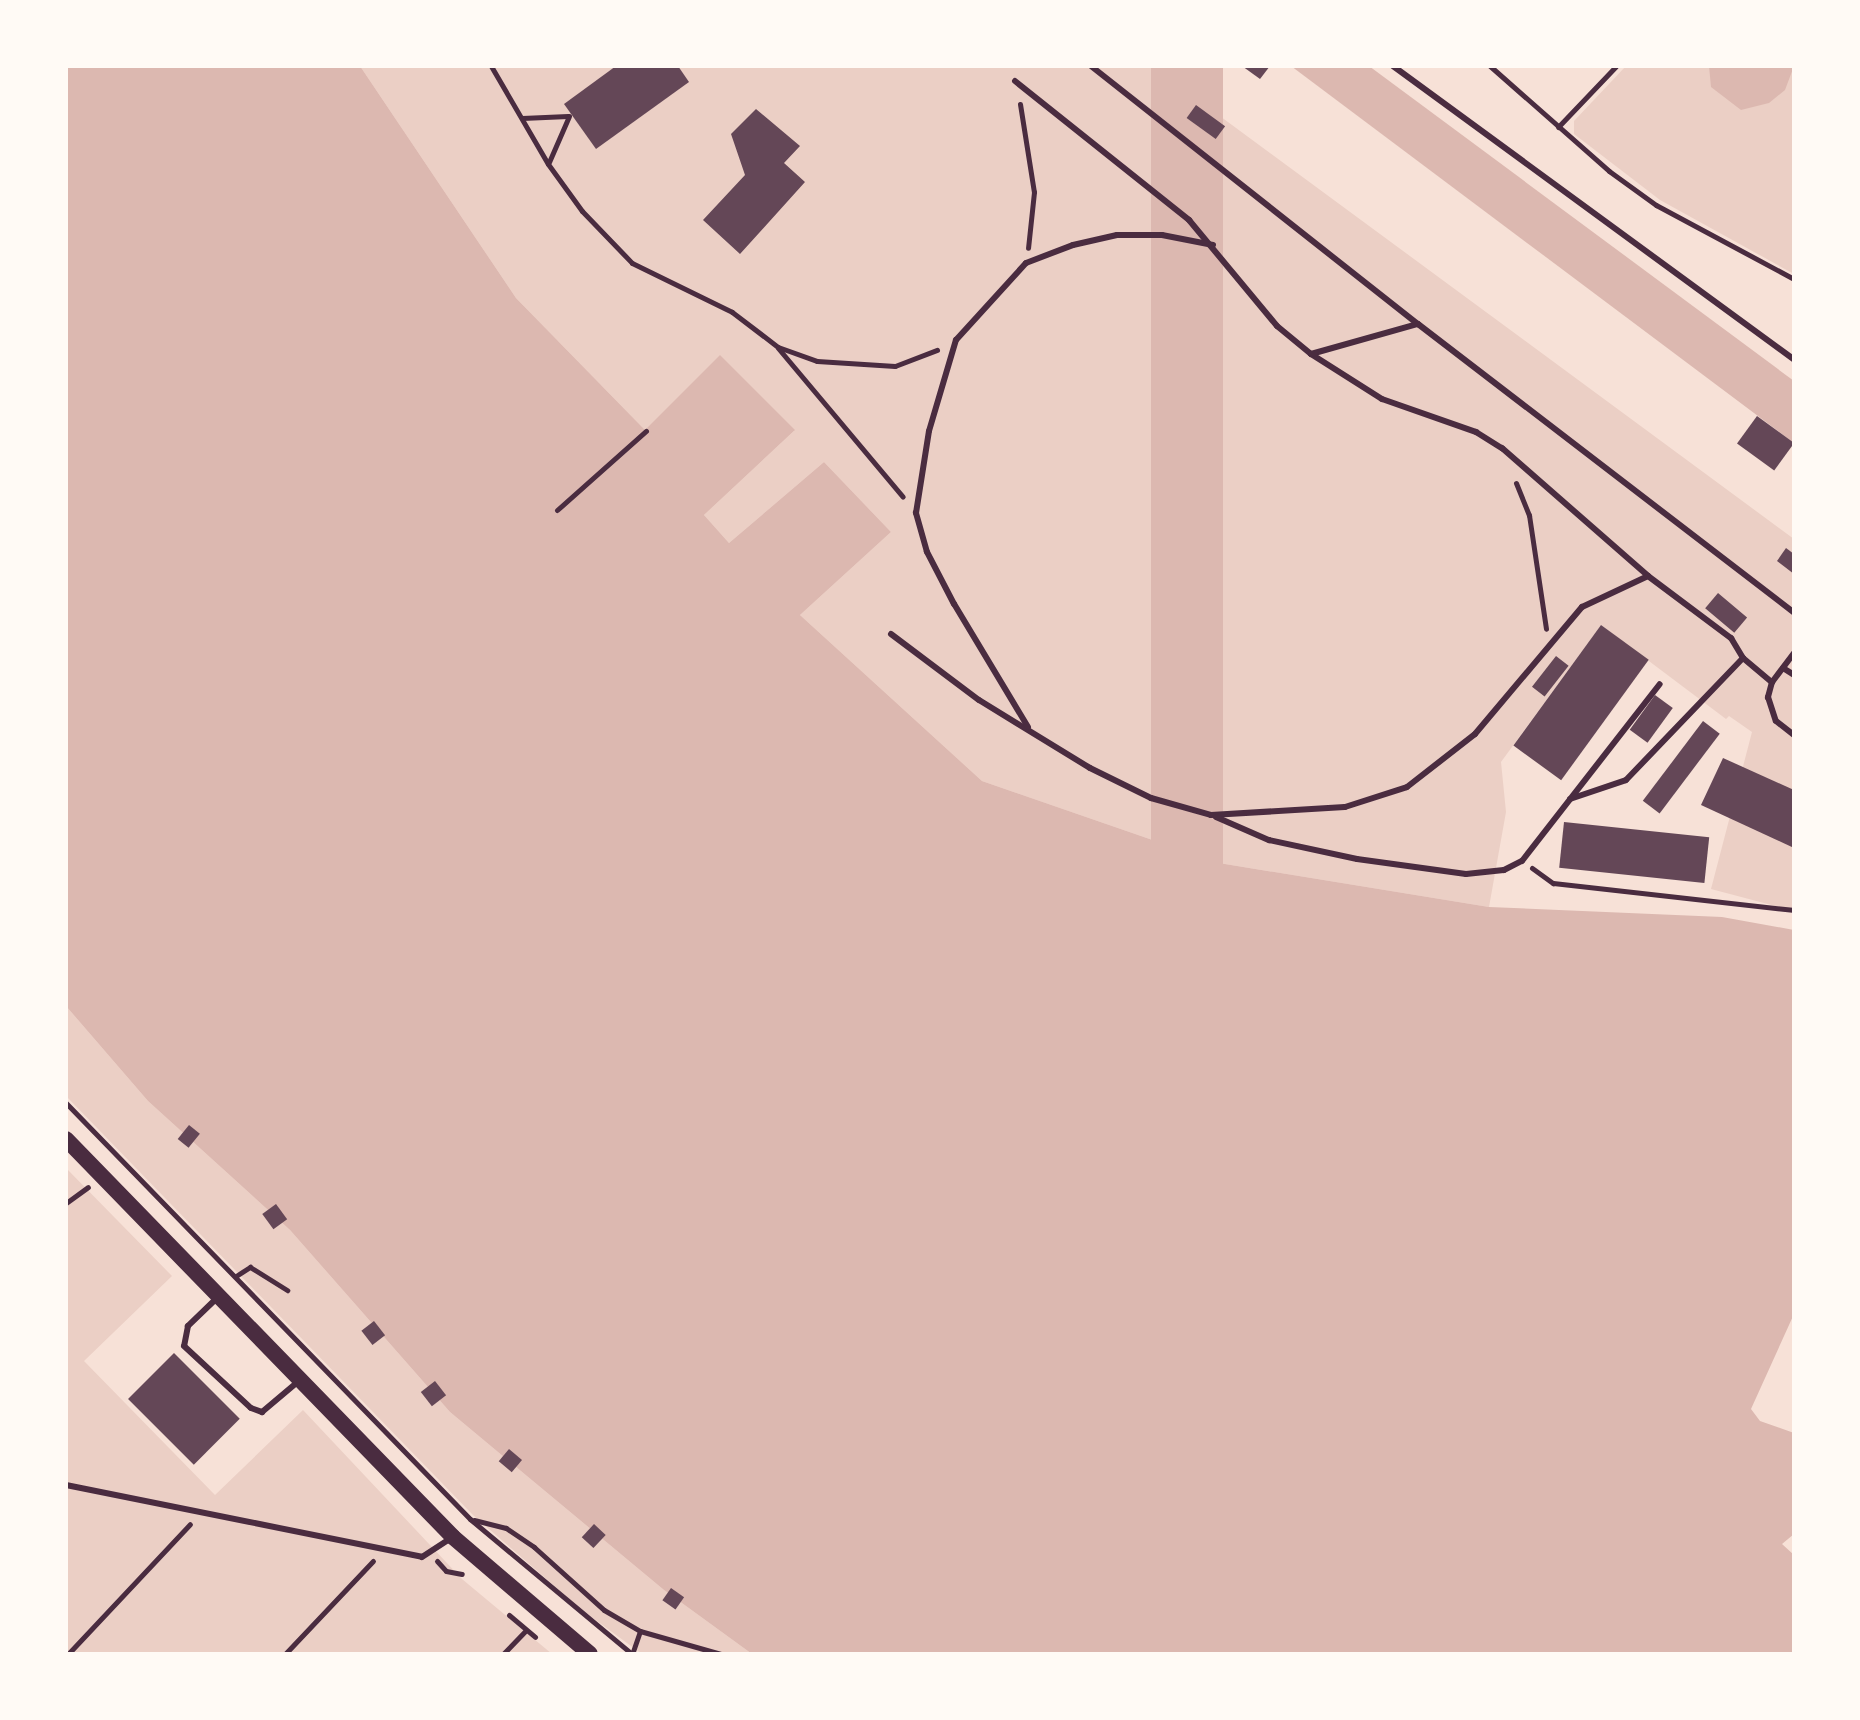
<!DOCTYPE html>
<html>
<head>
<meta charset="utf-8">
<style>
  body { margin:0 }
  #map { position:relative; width:1860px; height:1720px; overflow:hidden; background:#f7e1d7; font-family:"IBM Plex Sans",sans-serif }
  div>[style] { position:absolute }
  .green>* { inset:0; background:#ebcfc5 }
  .water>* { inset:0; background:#dcb8b0; transform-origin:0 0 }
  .building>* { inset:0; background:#644757; transform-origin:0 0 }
  .path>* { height:5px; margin:-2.5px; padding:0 2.5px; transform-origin:2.5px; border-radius:2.5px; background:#4a2c40 }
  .service>* { height:6px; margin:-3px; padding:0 3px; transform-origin:3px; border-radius:3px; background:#4a2c40 }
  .secondary>* { height:16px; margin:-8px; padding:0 8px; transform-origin:8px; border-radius:8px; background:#4a2c40 }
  span { translate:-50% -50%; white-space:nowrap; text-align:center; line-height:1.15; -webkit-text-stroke:6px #fffaf5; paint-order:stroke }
  .frame { position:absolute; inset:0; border:68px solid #fffaf5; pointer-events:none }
</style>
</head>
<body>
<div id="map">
  <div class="green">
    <div style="clip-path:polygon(360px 66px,1152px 66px,1794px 539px,1794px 911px,1711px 889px,1752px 732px,1729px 716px,1726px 719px,1601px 625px,1501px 762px,1506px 812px,1489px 907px,1219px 863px,982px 781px,800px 615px,891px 532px,824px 462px,729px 543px,704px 515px,794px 431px,646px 431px,516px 298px)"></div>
    <div style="clip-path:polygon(1626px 66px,1794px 66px,1794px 274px,1660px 200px,1574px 134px,1574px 121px)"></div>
    <div style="clip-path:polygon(66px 1006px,148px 1101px,290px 1230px,450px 1412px,664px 1590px,752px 1654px,642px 1654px,582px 1610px,473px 1515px,66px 1096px)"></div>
    <div style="clip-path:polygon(66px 1168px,172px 1276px,84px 1361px,215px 1495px,303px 1410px,462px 1579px,552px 1654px,66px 1654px)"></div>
  </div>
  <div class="water">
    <div style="clip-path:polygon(66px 66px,360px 66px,516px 298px,645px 430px,720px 355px,795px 430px,704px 515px,729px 543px,824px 462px,891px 532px,800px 615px,982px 781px,1219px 863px,1489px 907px,1722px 917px,1794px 930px,1794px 1314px,1751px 1409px,1760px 1421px,1794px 1433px,1794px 1534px,1782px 1544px,1794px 1555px,1794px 1654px,752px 1654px,664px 1590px,450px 1412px,290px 1230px,148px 1101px,66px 1006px)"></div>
    <div style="left:1151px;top:66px;width:72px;height:798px"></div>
    <div style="clip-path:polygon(1291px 66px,1369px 66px,1794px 381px,1794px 443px)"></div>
    <div style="clip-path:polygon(1709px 66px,1794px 66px,1785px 90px,1769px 103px,1741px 110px,1711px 87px)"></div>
  </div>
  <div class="building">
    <div style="clip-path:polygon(616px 66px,678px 66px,689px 82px,596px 149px,564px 104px)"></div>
    <div style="clip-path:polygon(1242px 66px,1270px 66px,1260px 79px)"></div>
    <div style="left:1196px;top:105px;width:36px;height:16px;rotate:36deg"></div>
    <div style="clip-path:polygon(756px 109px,800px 146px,784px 163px,805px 182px,740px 254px,703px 220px,745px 175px,731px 134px)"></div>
    <div style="left:1757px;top:416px;width:46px;height:34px;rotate:36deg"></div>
    <div style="clip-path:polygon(1786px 548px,1794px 554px,1794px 574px,1777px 561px)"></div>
    <div style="left:1718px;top:593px;width:38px;height:20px;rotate:40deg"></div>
    <div style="left:1601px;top:625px;width:59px;height:149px;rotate:36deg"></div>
    <div style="left:1556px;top:656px;width:16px;height:39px;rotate:38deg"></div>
    <div style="left:1655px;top:695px;width:22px;height:43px;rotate:36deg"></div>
    <div style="left:1703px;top:721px;width:21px;height:100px;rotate:37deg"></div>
    <div style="clip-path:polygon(1723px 758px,1794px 790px,1794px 848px,1701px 805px)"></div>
    <div style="left:1564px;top:822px;width:146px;height:46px;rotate:6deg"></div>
    <div style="left:189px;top:1125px;width:14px;height:18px;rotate:39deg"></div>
    <div style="left:276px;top:1204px;width:19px;height:17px;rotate:54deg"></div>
    <div style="left:374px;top:1321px;width:18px;height:16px;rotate:52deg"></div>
    <div style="left:174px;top:1353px;width:93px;height:65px;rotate:45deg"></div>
    <div style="left:435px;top:1381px;width:18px;height:18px;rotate:52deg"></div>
    <div style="left:509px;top:1449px;width:17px;height:16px;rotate:40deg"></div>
    <div style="left:594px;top:1524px;width:16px;height:18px;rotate:43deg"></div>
    <div style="left:671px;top:1588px;width:16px;height:15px;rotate:35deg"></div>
  </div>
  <div class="path">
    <div style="left:491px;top:66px;width:113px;rotate:59.8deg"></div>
    <div style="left:548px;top:164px;width:58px;rotate:54.1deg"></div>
    <div style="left:582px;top:211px;width:72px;rotate:46.1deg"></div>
    <div style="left:632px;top:263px;width:111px;rotate:26.1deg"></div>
    <div style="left:732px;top:312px;width:58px;rotate:37.3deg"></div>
    <div style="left:778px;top:347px;width:41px;rotate:19.7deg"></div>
    <div style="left:817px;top:361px;width:78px;rotate:3.7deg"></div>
    <div style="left:895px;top:366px;width:45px;rotate:-20.9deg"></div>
    <div style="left:1490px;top:66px;width:159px;rotate:41.4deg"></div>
    <div style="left:1609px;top:171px;width:58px;rotate:35.9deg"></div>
    <div style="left:1656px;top:205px;width:157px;rotate:28.2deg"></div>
    <div style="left:1020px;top:104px;width:89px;rotate:81deg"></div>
    <div style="left:1034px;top:192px;width:56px;rotate:96.1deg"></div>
    <div style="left:522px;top:118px;width:46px;rotate:-2.5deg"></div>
    <div style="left:1558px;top:127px;width:84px;rotate:-46.4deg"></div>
    <div style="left:549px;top:162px;width:50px;rotate:-66.5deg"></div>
    <div style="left:778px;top:348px;width:194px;rotate:50deg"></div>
    <div style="left:1516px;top:483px;width:35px;rotate:68deg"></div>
    <div style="left:1529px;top:515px;width:115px;rotate:81.5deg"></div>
    <div style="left:557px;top:510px;width:119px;rotate:-41.6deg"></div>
    <div style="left:1532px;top:868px;width:26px;rotate:36deg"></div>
    <div style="left:1553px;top:883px;width:243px;rotate:6.4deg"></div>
    <div style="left:66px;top:1103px;width:580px;rotate:45.84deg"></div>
    <div style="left:470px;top:1519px;width:211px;rotate:39.8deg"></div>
    <div style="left:66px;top:1203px;width:27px;rotate:-36deg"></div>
    <div style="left:236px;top:1276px;width:17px;rotate:-33deg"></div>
    <div style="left:250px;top:1267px;width:44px;rotate:31.9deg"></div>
    <div style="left:474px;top:1520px;width:33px;rotate:14deg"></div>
    <div style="left:506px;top:1528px;width:34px;rotate:34deg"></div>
    <div style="left:534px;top:1547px;width:94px;rotate:42deg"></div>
    <div style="left:604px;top:1610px;width:42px;rotate:30.3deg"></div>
    <div style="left:640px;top:1631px;width:24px;rotate:109deg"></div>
    <div style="left:437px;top:1561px;width:13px;rotate:48deg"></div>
    <div style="left:446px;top:1571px;width:16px;rotate:11deg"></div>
    <div style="left:509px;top:1615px;width:34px;rotate:40deg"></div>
    <div style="left:640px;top:1631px;width:84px;rotate:15.9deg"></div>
    <div style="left:68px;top:1654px;width:178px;rotate:-46.8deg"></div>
    <div style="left:285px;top:1654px;width:128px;rotate:-46.6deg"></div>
    <div style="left:503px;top:1654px;width:33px;rotate:-46deg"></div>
  </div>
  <div class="service">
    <div style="left:1091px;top:66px;width:417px;rotate:38.3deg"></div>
    <div style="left:1393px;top:66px;width:497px;rotate:36.2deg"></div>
    <div style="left:1015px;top:81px;width:223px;rotate:38.6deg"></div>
    <div style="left:1189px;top:220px;width:138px;rotate:50.3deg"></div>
    <div style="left:1277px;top:326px;width:44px;rotate:39.5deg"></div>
    <div style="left:1311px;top:354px;width:84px;rotate:32.4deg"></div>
    <div style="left:1382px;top:399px;width:100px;rotate:19.3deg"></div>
    <div style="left:1476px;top:432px;width:31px;rotate:32deg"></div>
    <div style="left:1502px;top:448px;width:194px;rotate:41.2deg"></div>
    <div style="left:1311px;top:354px;width:111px;rotate:-15.7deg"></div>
    <div style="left:1418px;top:324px;width:474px;rotate:37.5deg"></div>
    <div style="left:891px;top:634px;width:110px;rotate:36.9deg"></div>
    <div style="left:979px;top:700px;width:130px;rotate:31.5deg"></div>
    <div style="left:1090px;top:768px;width:68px;rotate:26.2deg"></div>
    <div style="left:1151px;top:798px;width:62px;rotate:15.8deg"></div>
    <div style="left:1211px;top:815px;width:134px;rotate:-3.4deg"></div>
    <div style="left:1345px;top:807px;width:65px;rotate:-17.9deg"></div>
    <div style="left:1407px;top:787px;width:86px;rotate:-37.9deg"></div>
    <div style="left:1475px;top:734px;width:166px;rotate:-49.9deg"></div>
    <div style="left:1582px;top:607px;width:73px;rotate:-25.2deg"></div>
    <div style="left:1648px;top:576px;width:104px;rotate:36.8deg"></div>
    <div style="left:1731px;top:638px;width:23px;rotate:59deg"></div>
    <div style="left:1743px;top:658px;width:38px;rotate:40deg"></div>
    <div style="left:1794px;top:653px;width:36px;rotate:127deg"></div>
    <div style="left:1772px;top:682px;width:16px;rotate:105deg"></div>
    <div style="left:1768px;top:697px;width:25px;rotate:72deg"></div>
    <div style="left:1776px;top:721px;width:23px;rotate:38deg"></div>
    <div style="left:1783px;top:668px;width:13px;rotate:32deg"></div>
    <div style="left:1028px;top:727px;width:144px;rotate:-121deg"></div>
    <div style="left:954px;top:604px;width:59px;rotate:-117.4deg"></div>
    <div style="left:927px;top:552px;width:41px;rotate:-105.8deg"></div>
    <div style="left:916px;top:513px;width:83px;rotate:-81deg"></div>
    <div style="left:929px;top:431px;width:95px;rotate:-73.5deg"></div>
    <div style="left:956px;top:340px;width:104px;rotate:-47.7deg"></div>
    <div style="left:1026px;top:263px;width:50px;rotate:-21deg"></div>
    <div style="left:1073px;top:245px;width:45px;rotate:-12.8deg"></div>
    <div style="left:1117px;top:235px;width:45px"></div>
    <div style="left:1162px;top:235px;width:52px;rotate:11.1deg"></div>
    <div style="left:1570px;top:799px;width:59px;rotate:-18.7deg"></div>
    <div style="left:1626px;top:780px;width:169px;rotate:-46.2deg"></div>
    <div style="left:1216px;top:817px;width:58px;rotate:23.5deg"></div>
    <div style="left:1269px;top:840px;width:90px;rotate:12.2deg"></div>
    <div style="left:1357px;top:859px;width:110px;rotate:7.8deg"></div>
    <div style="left:1466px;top:874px;width:38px;rotate:-6deg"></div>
    <div style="left:1504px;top:870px;width:20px;rotate:-27deg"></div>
    <div style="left:1522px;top:861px;width:224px;rotate:-52.1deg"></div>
    <div style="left:218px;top:1297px;width:42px;rotate:136deg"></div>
    <div style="left:188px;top:1326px;width:20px;rotate:101deg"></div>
    <div style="left:184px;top:1346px;width:91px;rotate:42.8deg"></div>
    <div style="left:251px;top:1408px;width:12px;rotate:20deg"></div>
    <div style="left:262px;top:1412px;width:50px;rotate:-40.1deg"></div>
    <div style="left:66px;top:1485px;width:363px;rotate:11.4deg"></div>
    <div style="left:422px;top:1557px;width:37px;rotate:-33deg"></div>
  </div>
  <div class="secondary">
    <div style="left:66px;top:1139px;width:555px;rotate:45.8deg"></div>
    <div style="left:453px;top:1537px;width:180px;rotate:40.5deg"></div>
  </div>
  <div class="frame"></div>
</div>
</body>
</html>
